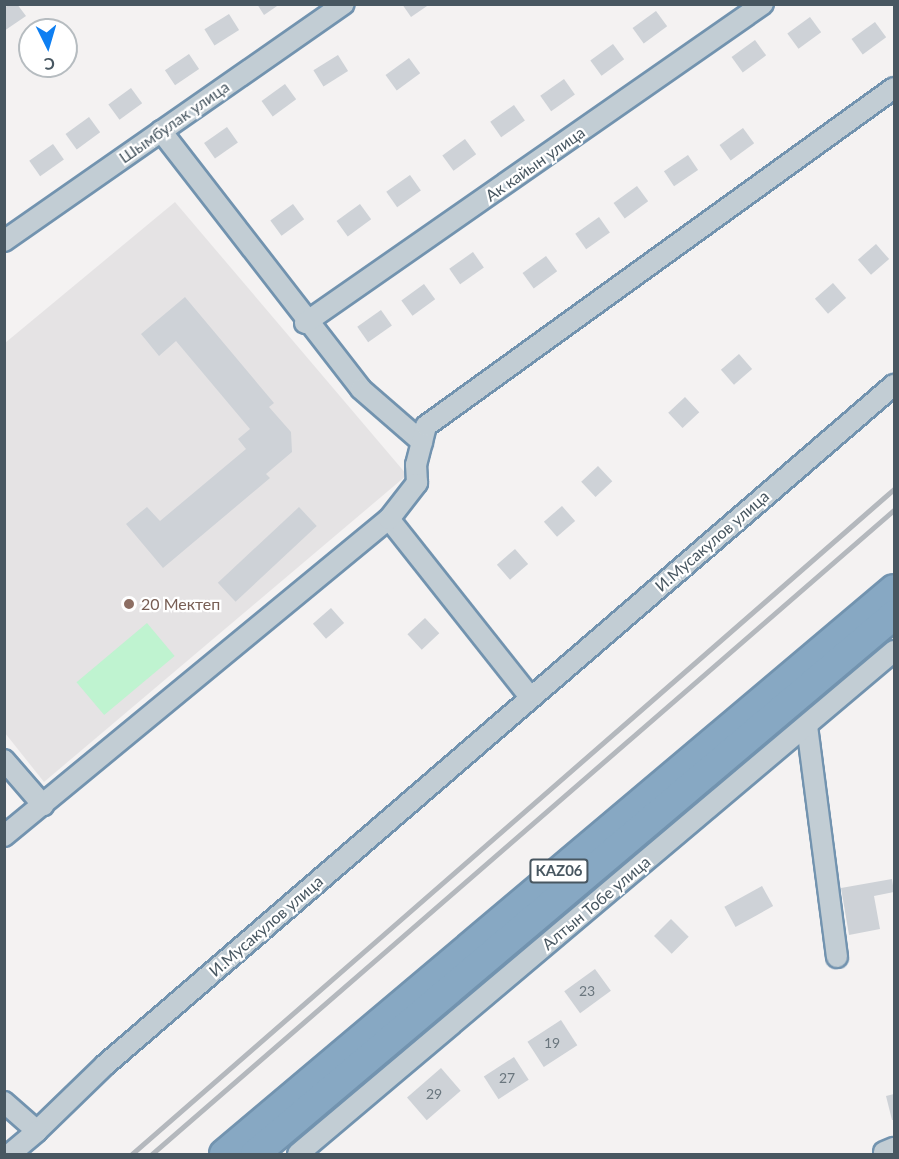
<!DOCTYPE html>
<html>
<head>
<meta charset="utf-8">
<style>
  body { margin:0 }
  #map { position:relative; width:899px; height:1159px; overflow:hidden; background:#f4f2f2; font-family:Lato,sans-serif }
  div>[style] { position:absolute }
  .education>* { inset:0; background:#e5e3e4 }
  .green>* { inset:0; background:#bff3d0; transform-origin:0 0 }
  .building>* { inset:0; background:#ced2d7; transform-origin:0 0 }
  .roads { filter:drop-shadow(2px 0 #7293af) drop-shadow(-2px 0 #7293af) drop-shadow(0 2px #7293af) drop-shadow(0 -2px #7293af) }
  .minor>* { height:20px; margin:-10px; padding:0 10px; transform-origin:10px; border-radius:10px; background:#c2cdd4 }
  .highway>* { height:28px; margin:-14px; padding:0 14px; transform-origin:14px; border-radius:14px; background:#87a8c3 }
  .rail>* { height:4.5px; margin:-2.25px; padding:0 2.25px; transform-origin:2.25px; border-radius:2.25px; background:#b4b8bd }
  .dots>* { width:16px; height:16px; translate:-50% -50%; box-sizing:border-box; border:3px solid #fff; border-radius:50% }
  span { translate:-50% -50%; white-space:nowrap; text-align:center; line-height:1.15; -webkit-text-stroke:4.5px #fff; paint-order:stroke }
  .number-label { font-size:14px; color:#6a767e }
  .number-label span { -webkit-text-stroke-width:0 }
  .shield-label span { padding:2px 4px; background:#fff; border:2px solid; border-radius:4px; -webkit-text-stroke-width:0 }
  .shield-label { font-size:15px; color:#485761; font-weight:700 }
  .street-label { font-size:16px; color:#485761 }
  .education-label { font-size:16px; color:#785e54 }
  .left { translate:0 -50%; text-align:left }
  .frame { position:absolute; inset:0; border:6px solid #485761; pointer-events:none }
  .north { position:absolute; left:18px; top:18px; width:60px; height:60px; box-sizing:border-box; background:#fff; border:2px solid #b6bcc0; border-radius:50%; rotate:175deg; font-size:16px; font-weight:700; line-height:24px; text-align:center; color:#485761 }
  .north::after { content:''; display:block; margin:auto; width:21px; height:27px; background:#0e7ff2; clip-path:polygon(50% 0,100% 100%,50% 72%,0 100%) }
</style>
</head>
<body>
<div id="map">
  <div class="education">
    <div style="clip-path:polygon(175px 202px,407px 475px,44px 782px,5px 733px,5px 343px)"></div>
  </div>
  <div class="green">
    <div style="left:147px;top:623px;width:43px;height:92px;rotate:50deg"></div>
  </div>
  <div class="building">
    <div style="clip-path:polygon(10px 4px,17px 4px,26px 16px,4px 31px,4px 8px)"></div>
    <div style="clip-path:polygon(257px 4px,280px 4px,264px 15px)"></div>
    <div style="clip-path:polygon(402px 4px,430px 4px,411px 17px)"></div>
    <div style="left:656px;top:11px;width:19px;height:29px;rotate:54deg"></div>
    <div style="left:229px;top:14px;width:19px;height:29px;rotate:58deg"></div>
    <div style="left:810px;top:17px;width:19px;height:28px;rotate:54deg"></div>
    <div style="left:875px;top:22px;width:19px;height:29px;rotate:54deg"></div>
    <div style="left:755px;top:40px;width:19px;height:29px;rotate:54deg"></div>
    <div style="left:613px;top:44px;width:19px;height:28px;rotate:54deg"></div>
    <div style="left:189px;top:54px;width:18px;height:29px;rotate:56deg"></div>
    <div style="left:338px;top:55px;width:19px;height:29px;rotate:58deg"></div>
    <div style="left:409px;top:58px;width:19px;height:29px;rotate:54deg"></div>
    <div style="left:564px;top:79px;width:19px;height:29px;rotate:55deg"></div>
    <div style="left:285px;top:84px;width:19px;height:29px;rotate:54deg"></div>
    <div style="left:131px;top:88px;width:19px;height:28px;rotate:54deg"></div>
    <div style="left:514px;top:105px;width:19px;height:29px;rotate:55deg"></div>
    <div style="left:89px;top:117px;width:19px;height:29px;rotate:54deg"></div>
    <div style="left:227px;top:127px;width:19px;height:28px;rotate:55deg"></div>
    <div style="left:743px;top:128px;width:19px;height:29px;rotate:54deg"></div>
    <div style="left:465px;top:139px;width:19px;height:28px;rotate:54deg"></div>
    <div style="left:53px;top:144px;width:19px;height:29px;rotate:55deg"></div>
    <div style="left:688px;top:155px;width:18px;height:29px;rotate:56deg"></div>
    <div style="left:410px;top:175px;width:19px;height:29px;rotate:55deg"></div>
    <div style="left:637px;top:186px;width:19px;height:29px;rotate:54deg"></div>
    <div style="left:293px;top:204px;width:19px;height:28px;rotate:54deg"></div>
    <div style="left:360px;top:204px;width:19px;height:29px;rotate:54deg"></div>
    <div style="left:599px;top:217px;width:19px;height:29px;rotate:55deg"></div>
    <div style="left:876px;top:244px;width:20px;height:24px;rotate:49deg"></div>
    <div style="left:473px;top:252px;width:19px;height:29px;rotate:55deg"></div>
    <div style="left:546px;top:256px;width:19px;height:29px;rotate:54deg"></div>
    <div style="left:833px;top:283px;width:20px;height:24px;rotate:49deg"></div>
    <div style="left:424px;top:284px;width:19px;height:28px;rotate:54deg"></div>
    <div style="clip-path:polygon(185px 297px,274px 403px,269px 407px,291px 432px,292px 452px,266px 474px,270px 478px,163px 568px,126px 524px,147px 507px,160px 521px,246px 449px,238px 439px,250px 429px,176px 341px,159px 356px,141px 334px)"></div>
    <div style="left:381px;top:310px;width:19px;height:29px;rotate:55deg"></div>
    <div style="left:739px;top:354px;width:20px;height:24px;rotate:49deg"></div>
    <div style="left:685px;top:397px;width:21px;height:23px;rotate:47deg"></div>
    <div style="left:598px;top:466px;width:21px;height:23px;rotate:47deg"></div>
    <div style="left:562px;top:506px;width:20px;height:24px;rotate:49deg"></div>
    <div style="left:299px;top:507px;width:26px;height:111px;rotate:47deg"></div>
    <div style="left:515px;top:549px;width:20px;height:24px;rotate:49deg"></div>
    <div style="left:331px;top:608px;width:20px;height:24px;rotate:49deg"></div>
    <div style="left:425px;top:618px;width:21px;height:24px;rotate:47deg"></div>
    <div style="clip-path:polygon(892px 879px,894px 892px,874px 896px,880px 929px,849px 935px,841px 888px)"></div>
    <div style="left:762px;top:886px;width:23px;height:43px;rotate:61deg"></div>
    <div style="left:671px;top:919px;width:25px;height:24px;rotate:45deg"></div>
    <div style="left:595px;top:969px;width:27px;height:38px;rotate:54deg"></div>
    <div style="left:561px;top:1020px;width:30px;height:40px;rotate:57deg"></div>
    <div style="left:514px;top:1057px;width:27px;height:36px;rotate:57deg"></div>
    <div style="left:441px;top:1068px;width:30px;height:45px;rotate:49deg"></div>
    <div style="clip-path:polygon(894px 1094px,894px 1120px,892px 1120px,886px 1096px)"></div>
  </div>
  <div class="roads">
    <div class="minor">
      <div style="left:161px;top:131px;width:326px;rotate:52.2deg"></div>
      <div style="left:361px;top:389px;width:81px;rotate:41deg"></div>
      <div style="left:4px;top:241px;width:414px;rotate:-34.9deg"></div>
      <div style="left:305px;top:323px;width:558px;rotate:-34.86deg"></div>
      <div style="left:389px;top:519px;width:227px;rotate:51.6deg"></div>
      <div style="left:807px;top:726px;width:233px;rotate:82.6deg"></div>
      <div style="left:4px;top:760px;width:60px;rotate:49.1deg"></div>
      <div style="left:4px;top:836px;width:499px;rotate:-39.5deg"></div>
      <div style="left:389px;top:519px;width:46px;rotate:-52.1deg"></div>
      <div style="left:417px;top:483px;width:18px;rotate:-93deg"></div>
      <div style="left:416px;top:465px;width:40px;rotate:-75.6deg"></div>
      <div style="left:426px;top:426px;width:577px;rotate:-35.84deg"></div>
      <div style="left:4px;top:1102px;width:44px;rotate:41.3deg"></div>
      <div style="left:37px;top:1131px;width:95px;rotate:-44.1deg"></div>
      <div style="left:105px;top:1065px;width:1042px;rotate:-40.76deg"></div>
      <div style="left:884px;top:1152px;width:11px;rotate:-22deg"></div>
      <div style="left:10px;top:1154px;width:35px;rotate:-40deg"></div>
      <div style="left:298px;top:1154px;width:780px;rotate:-40.16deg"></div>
    </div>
    <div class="highway">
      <div style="left:224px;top:1154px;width:876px;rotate:-40.14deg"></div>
      <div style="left:255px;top:1154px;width:836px;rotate:-40.15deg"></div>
    </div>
  </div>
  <div class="rail">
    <div style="left:132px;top:1154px;width:1011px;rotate:-41.11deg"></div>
    <div style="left:152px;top:1154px;width:982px;rotate:-40.96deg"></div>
  </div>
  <div class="dots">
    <div style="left:129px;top:604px;background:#8d6e63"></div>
  </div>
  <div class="number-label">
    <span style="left:587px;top:991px">23</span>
    <span style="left:552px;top:1043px">19</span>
    <span style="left:507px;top:1078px">27</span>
    <span style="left:434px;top:1094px">29</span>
  </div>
  <div class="shield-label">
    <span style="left:559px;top:871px">KАZ06</span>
  </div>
  <div class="street-label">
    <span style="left:174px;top:122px;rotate:-35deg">Шымбулак улица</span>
    <span style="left:535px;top:164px;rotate:-35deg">Ак кайын улица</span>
    <span style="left:712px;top:541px;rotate:-41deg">И.Мусакулов улица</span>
    <span style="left:596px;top:903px;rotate:-40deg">Алтын Тобе улица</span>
    <span style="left:266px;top:926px;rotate:-41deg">И.Мусакулов улица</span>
  </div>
  <div class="education-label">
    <span class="left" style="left:141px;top:604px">20 Мектеп</span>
  </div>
  <div class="frame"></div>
  <div class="north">С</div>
</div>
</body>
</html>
